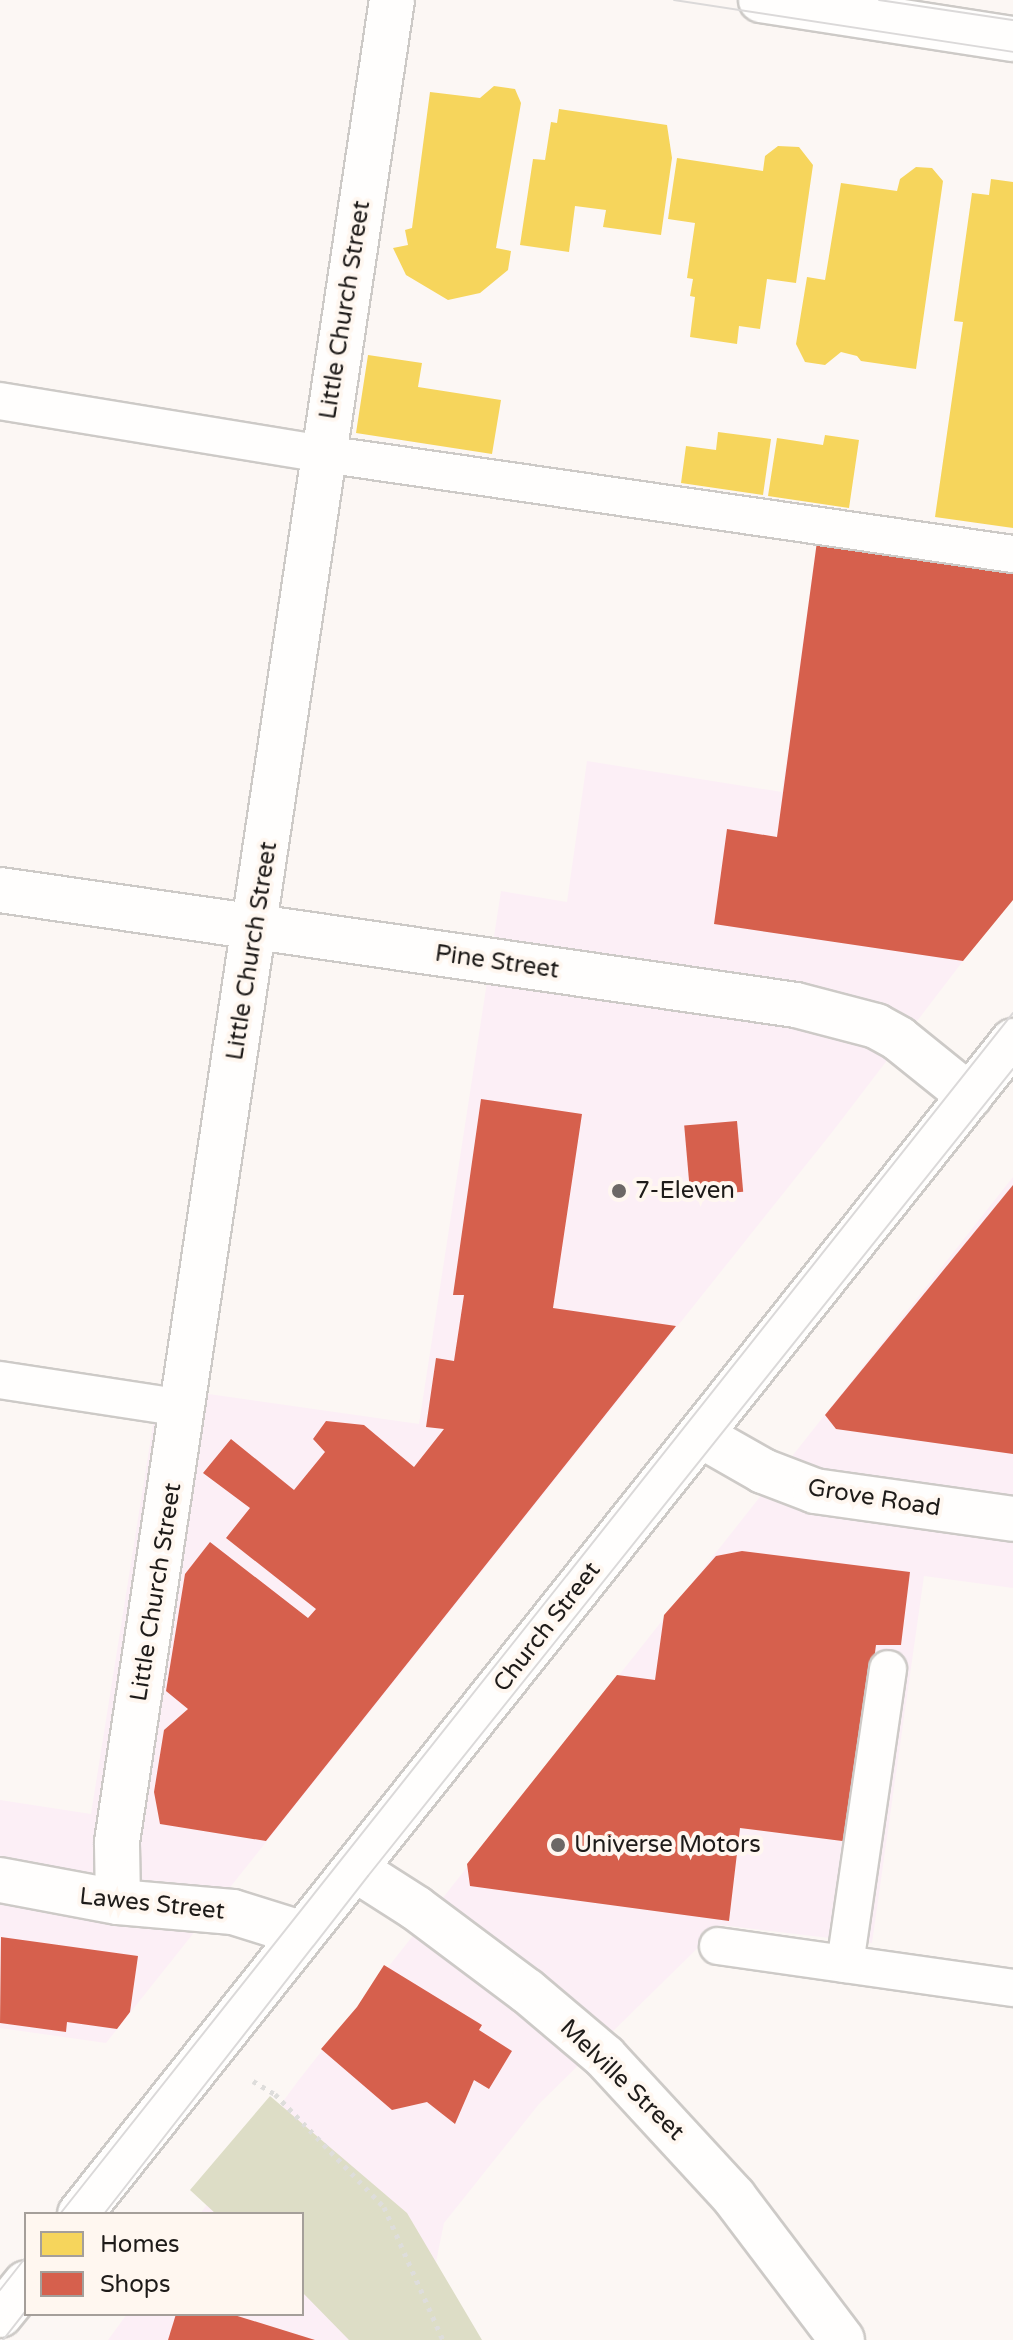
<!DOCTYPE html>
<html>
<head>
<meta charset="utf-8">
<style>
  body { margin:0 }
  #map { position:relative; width:1013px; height:2340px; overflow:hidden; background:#fcf7f4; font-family:"Varela Round",sans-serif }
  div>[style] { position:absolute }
  .commercial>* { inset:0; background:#fceff6 }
  .green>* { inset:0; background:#ddddc6 }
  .homes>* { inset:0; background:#f6d55c }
  .shops>* { inset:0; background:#d6604d; transform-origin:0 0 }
  .path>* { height:5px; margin-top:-2.5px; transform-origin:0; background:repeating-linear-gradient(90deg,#dedddb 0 4px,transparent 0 10px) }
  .roads { filter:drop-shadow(2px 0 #cdcac7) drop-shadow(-2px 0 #cdcac7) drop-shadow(0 2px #cdcac7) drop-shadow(0 -2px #cdcac7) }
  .service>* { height:36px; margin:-18px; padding:0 18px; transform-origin:18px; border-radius:18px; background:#fffefd }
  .minor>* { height:44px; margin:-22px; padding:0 22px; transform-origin:22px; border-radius:22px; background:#fffefd }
  .primary>* { height:44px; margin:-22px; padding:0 22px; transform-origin:22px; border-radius:22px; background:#fffefd }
  .tram>* { height:2px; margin:-1px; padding:0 1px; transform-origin:1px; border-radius:1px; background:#dbd9d9 }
  .dots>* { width:22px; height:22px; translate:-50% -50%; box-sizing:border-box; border:4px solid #fff7f0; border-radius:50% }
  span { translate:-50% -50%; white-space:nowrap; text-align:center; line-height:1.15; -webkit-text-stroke:8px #fff7f0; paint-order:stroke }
  .street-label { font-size:24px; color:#1e1b19 }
  .poi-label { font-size:24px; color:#1e1b19 }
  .left { translate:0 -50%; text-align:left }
  .legend { position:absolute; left:24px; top:2212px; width:280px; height:104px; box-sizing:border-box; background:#fff7f0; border:2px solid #a59f9a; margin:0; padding:10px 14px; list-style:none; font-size:24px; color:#1e1b19 }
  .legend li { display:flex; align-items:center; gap:16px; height:40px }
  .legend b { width:40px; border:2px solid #a59f9a }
</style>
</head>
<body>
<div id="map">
  <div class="commercial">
    <div style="clip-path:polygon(818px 534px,963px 961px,833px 1131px,106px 2043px,0 2028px,0 1800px,91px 1814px,159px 1387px,419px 1424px,501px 891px,567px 902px,587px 761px,782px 792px)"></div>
    <div style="clip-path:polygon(1013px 1177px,1013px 1588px,924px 1576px,872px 1943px,721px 1925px,539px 2104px,444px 2223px,420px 2340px,108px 2340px,127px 2314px,302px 2314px,302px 2214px,200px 2214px,298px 2081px)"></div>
  </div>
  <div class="green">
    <div style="clip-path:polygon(270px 2096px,407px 2213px,482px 2340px,349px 2340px,302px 2292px,302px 2214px,216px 2214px,190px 2190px)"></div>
  </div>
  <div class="homes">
    <div style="clip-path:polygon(494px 86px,515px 89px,521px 103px,496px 248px,511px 251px,508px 270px,480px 293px,448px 300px,406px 275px,393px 248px,408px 245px,405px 230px,412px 228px,430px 92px,480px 98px)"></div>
    <div style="clip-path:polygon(559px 109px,667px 125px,672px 158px,661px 235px,603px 227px,606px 210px,575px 206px,569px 252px,520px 245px,533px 159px,545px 160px,551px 122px,557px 123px)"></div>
    <div style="clip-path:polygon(778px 146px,799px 147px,813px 165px,796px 283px,767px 279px,760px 329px,739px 326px,737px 344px,690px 337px,695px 297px,690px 296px,693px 279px,687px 278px,695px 223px,668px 219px,677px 158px,763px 171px,765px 156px)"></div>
    <div style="clip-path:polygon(916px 167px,932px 168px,943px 181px,916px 369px,861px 361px,857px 356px,841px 352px,825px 365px,805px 362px,796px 344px,807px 277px,825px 280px,841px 183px,897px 191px,900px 179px)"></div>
    <div style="clip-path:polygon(991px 179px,1013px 182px,1013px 528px,935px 517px,963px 322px,954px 321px,972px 193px,989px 195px)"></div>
    <div style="clip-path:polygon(368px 355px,422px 363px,418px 387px,501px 400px,492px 454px,356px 433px)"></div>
    <div style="clip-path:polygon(718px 432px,771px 439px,763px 495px,681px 483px,686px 446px,716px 450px)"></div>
    <div style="clip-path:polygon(825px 435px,859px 440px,849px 508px,768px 496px,777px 438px,823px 445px)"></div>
  </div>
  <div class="shops">
    <div style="clip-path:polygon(818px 534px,1013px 566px,1013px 900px,963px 961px,714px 924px,727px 829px,777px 837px)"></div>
    <div style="clip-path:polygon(481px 1099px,582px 1114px,553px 1308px,676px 1326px,266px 1841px,160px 1824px,154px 1792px,164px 1730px,188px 1709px,166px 1691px,185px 1574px,210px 1542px,308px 1618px,316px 1609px,226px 1538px,250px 1508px,203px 1473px,231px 1439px,294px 1490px,325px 1452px,313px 1439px,326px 1421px,364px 1425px,414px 1467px,444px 1429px,426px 1427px,436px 1358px,454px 1361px,464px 1295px,453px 1295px)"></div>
    <div style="left:737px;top:1121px;width:71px;height:53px;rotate:85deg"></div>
    <div style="clip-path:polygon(1013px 1185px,1013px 1454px,836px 1429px,825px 1415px)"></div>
    <div style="clip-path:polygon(742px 1551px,910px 1572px,901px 1645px,876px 1645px,850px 1842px,740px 1828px,729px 1921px,470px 1886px,467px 1864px,617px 1675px,655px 1680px,664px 1615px,716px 1556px)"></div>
    <div style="clip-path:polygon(1px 1937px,138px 1956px,130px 2012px,117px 2029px,67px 2022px,66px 2032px,0 2023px)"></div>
    <div style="clip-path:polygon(384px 1965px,482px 2025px,479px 2030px,512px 2051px,489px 2089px,474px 2080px,455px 2124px,427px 2102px,392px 2110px,321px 2049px,357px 2007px)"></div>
    <div style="clip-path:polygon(176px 2314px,231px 2314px,315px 2340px,168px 2340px)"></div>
  </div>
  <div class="path">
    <div style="left:253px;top:2081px;width:26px;rotate:31deg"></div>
    <div style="left:275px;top:2094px;width:157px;rotate:46deg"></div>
    <div style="left:384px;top:2207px;width:145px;rotate:66.1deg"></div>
  </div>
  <div class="roads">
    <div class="service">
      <div style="left:0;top:401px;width:328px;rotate:9.3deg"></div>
      <div style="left:324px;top:454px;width:696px;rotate:8.26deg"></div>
      <div style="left:0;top:1380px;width:186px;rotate:8.7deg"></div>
      <div style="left:718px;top:1946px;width:298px;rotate:8.1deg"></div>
      <div style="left:845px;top:1964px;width:298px;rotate:-81.7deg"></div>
    </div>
    <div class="minor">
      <div style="left:0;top:890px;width:804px;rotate:8.22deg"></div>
      <div style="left:796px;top:1005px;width:83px;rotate:14.7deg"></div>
      <div style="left:876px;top:1026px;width:26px;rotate:29deg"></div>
      <div style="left:899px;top:1039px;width:91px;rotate:38.8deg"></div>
      <div style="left:700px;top:1435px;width:73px;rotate:29.7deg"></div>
      <div style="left:763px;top:1471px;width:56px;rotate:21deg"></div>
      <div style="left:815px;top:1491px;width:200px;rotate:8deg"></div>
      <div style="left:355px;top:1869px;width:72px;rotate:32.6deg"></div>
      <div style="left:416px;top:1908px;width:139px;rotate:36.8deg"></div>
      <div style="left:527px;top:1991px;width:102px;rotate:40.2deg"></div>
      <div style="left:605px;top:2057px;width:190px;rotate:47.3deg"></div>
      <div style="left:734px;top:2197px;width:179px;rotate:52.9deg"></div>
      <div style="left:0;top:1880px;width:120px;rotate:10.6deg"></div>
      <div style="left:118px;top:1902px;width:115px;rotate:5deg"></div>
      <div style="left:233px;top:1912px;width:73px;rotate:17.4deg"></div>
      <div style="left:118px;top:1902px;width:60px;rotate:-91deg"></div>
      <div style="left:117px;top:1842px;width:1862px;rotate:-81.51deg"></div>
    </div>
    <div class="primary">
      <div style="left:761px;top:0;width:255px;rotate:8.8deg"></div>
      <div style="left:80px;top:2214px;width:1499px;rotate:-51.5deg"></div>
      <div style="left:0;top:2315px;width:41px;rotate:-50.9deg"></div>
    </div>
  </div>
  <div class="tram">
    <div style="left:674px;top:0;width:343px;rotate:8.7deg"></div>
    <div style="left:879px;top:0;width:135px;rotate:8.5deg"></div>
    <div style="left:60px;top:2214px;width:1533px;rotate:-51.57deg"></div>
    <div style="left:104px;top:2214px;width:429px;rotate:-52deg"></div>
    <div style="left:368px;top:1876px;width:1033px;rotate:-51.37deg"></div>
    <div style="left:0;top:2290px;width:42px;rotate:-51.8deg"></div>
    <div style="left:3px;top:2340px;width:37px;rotate:-52deg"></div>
  </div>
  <div class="dots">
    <div style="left:619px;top:1191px;background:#6c6866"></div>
    <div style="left:558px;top:1845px;background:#6c6866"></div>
  </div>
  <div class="street-label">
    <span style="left:345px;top:310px;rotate:-81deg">Little Church Street</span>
    <span style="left:252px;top:951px;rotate:-81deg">Little Church Street</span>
    <span style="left:497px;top:962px;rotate:8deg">Pine Street</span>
    <span style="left:874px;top:1498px;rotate:9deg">Grove Road</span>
    <span style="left:156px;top:1592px;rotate:-81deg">Little Church Street</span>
    <span style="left:547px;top:1627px;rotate:-52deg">Church Street</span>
    <span style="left:152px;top:1904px;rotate:6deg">Lawes Street</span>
    <span style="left:622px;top:2080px;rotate:44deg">Melville Street</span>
  </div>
  <div class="poi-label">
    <span class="left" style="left:635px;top:1191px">7-Eleven</span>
    <span class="left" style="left:574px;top:1845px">Universe Motors</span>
  </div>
  <ul class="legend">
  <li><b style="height:22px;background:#f6d55c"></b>Homes</li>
  <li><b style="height:22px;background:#d6604d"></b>Shops</li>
  </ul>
</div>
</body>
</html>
